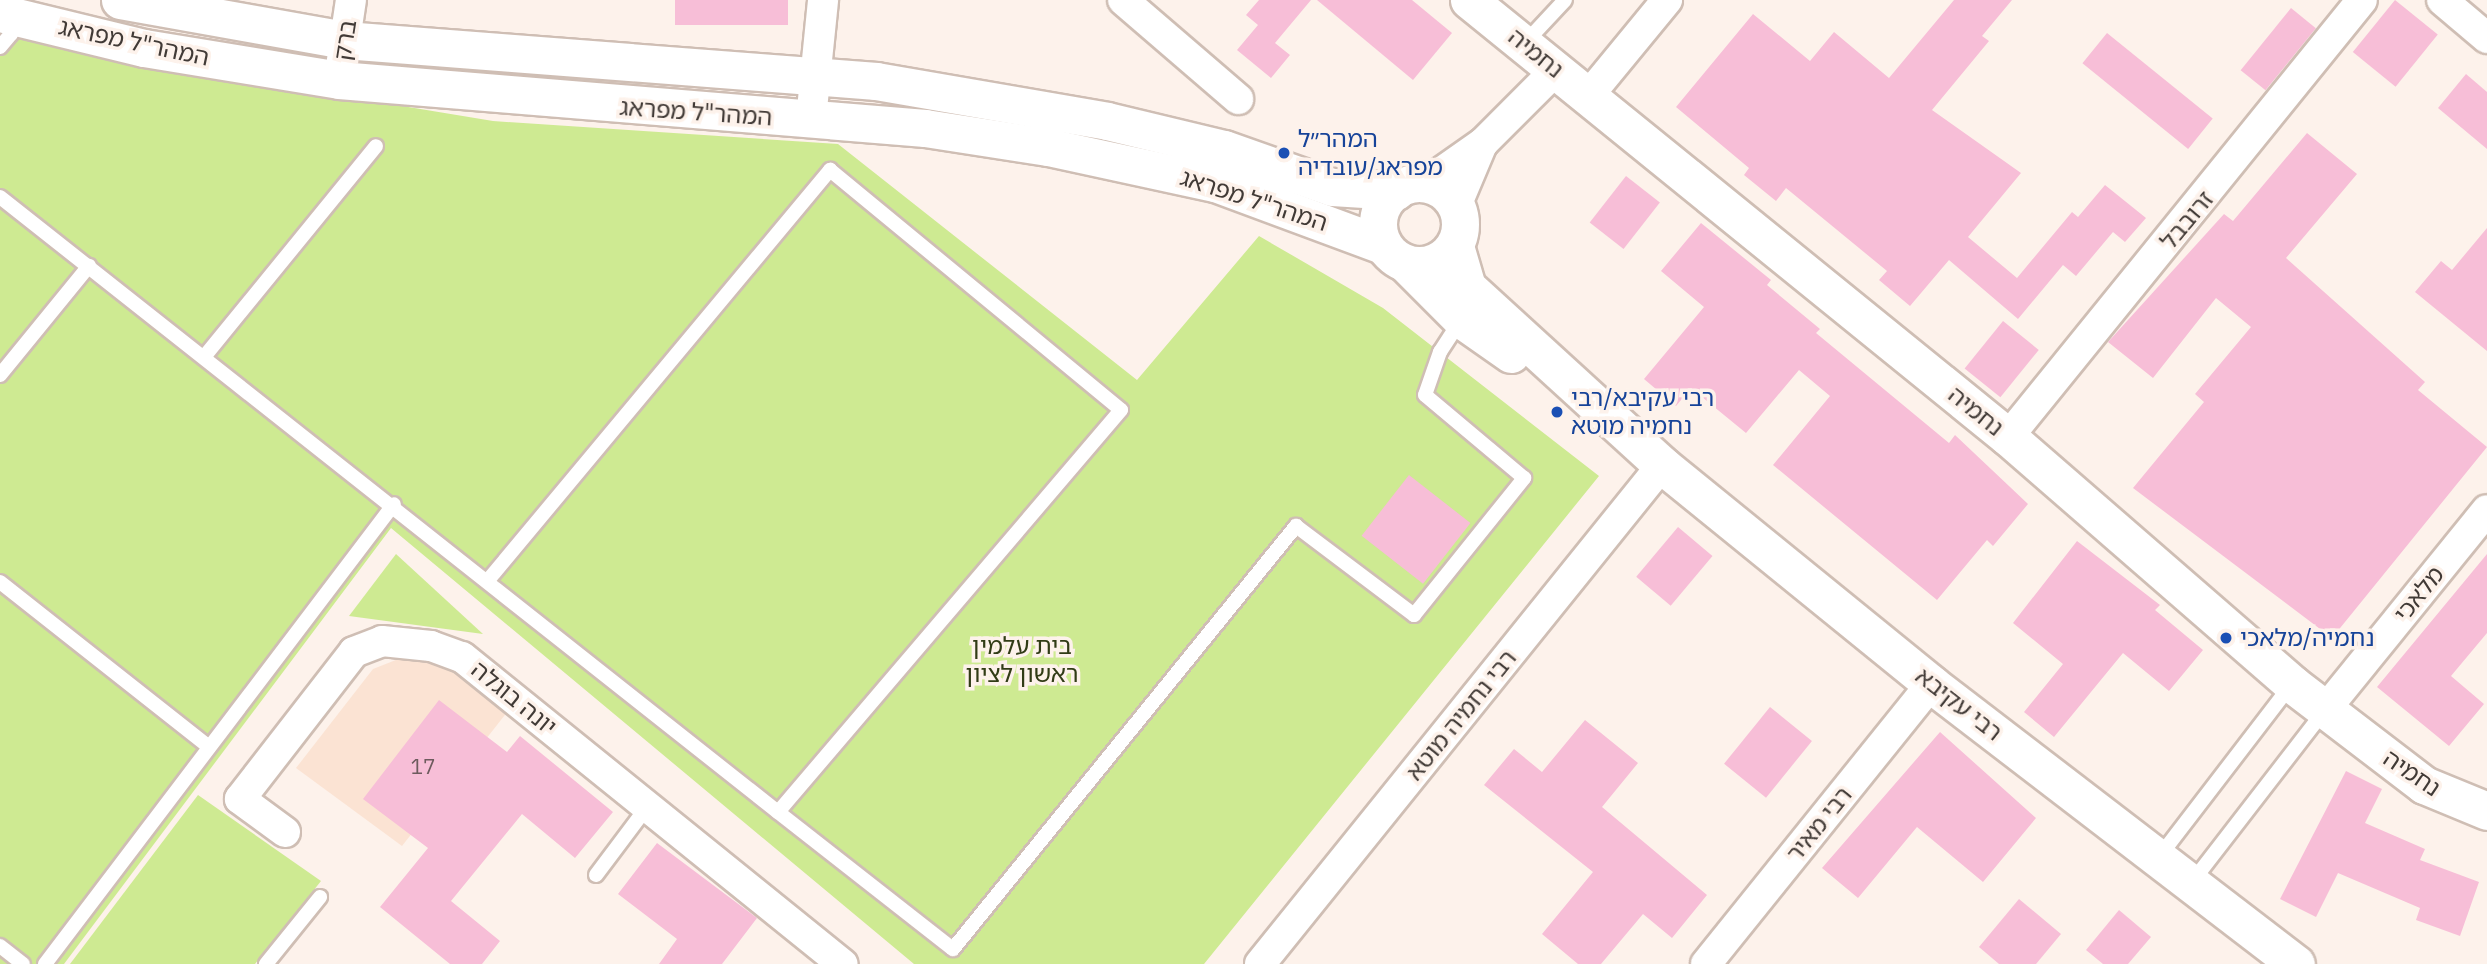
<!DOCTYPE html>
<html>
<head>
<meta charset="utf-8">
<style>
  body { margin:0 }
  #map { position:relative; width:2487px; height:964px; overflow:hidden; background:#fdf2eb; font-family:"IBM Plex Sans","Noto Sans Hebrew",sans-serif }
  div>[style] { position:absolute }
  .built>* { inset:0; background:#fbe3d3 }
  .green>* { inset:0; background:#ceea92 }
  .building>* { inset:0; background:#f7bed7; transform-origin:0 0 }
  .roads { filter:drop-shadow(2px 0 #cfbeb4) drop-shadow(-2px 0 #cfbeb4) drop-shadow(0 2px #cfbeb4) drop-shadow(0 -2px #cfbeb4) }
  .service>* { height:14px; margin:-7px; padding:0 7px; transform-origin:7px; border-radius:7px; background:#fff }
  .minor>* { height:30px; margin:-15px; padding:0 15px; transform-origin:15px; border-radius:15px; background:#fff }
  .tertiary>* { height:37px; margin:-18.5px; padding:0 18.5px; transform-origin:18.5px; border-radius:18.5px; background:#fff }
  .tertiary>.ring { margin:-18.5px; padding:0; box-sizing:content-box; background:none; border:37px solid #fff; border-radius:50% }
  .dots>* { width:19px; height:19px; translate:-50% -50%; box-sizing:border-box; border:4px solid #fdf2eb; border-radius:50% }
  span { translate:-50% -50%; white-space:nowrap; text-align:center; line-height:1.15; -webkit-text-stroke:7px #fdf2eb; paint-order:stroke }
  .number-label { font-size:21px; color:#6e5b5e }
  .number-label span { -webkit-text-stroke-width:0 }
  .street-label { font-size:24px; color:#413a36 }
  .transit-label { font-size:24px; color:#164399 }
  .left { translate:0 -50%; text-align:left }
  .park-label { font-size:24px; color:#313c16 }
</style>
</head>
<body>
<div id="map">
  <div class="built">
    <div style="clip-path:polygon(411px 654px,455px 668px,508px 711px,402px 846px,296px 768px,373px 669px)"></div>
  </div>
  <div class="green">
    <div style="clip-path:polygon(0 30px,124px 60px,493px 121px,838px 144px,1137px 380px,1259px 236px,1383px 308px,1599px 476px,1204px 964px,914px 964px,391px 528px,64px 964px,0 964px)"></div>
    <div style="clip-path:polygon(396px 554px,483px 634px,349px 616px)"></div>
    <div style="clip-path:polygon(198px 795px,321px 881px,255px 964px,70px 964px)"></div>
  </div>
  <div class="building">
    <div style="left:675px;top:0;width:113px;height:25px"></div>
    <div style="clip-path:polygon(1259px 0,1311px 0,1275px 43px,1290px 55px,1271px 78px,1237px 50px,1258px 25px,1246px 15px)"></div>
    <div style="clip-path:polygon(1317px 0,1412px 0,1452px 33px,1413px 80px)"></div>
    <div style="clip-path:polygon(1954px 0,2012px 0,1982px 36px,1989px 41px,1932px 110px,2021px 173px,1968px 237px,2017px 278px,2072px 212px,2078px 217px,2105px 185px,2146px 218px,2125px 242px,2113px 232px,2076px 276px,2063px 265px,2018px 319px,1949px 260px,1910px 306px,1879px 280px,1887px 271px,1786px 188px,1776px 201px,1744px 175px,1749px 168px,1676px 107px,1753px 14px,1810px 61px,1834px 32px,1889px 78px)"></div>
    <div style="left:2395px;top:0;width:55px;height:67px;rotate:39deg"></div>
    <div style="left:2291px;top:8px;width:32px;height:80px;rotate:39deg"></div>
    <div style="left:2107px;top:33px;width:136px;height:39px;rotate:39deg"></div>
    <div style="clip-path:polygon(2466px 74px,2487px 92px,2487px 149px,2438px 108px)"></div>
    <div style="clip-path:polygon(2307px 133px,2357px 174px,2286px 258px,2425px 382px,2418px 390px,2487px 447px,2332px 638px,2133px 488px,2204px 402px,2195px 394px,2251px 327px,2216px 298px,2153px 378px,2108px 342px,2224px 214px,2233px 221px)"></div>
    <div style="left:1626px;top:176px;width:43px;height:59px;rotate:38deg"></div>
    <div style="clip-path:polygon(1701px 223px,1771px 280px,1767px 285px,1820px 329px,1816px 333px,1949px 443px,1955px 435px,2028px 504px,1993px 546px,1987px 540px,1937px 600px,1773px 465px,1830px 396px,1799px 370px,1746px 433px,1691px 388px,1676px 406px,1644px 379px,1704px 307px,1661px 271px)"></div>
    <div style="clip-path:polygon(2487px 228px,2487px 351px,2415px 292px,2441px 261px,2452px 270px)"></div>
    <div style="left:2003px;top:321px;width:46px;height:61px;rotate:39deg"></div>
    <div style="left:1409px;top:475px;width:78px;height:77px;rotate:38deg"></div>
    <div style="left:1678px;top:527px;width:45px;height:65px;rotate:40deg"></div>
    <div style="clip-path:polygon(2077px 541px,2160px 605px,2155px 610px,2203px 650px,2169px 691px,2123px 653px,2054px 737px,2024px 712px,2063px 664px,2013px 623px)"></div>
    <div style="clip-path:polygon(2487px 554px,2487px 633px,2451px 676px,2484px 704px,2449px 746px,2377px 687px)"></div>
    <div style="clip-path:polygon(439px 700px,507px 752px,520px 736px,613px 812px,575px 858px,522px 814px,451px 901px,500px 941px,482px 964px,450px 964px,380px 907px,428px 848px,363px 799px)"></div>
    <div style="left:1770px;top:707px;width:54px;height:73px;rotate:39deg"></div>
    <div style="clip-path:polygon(1585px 720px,1638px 763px,1602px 807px,1707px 895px,1672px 938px,1643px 914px,1601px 964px,1578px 964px,1542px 934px,1593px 872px,1484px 785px,1514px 749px,1542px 772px)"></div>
    <div style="clip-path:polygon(1940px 732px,2036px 818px,1983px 882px,1917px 827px,1858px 898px,1822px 868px)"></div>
    <div style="clip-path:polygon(2346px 771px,2382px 789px,2365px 823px,2425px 849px,2420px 860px,2479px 882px,2460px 936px,2416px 920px,2420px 908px,2338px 873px,2316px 917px,2280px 899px)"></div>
    <div style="clip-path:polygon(657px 843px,757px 918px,722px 964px,659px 964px,677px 939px,618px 894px)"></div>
    <div style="clip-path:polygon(2019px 899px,2061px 934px,2036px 964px,1999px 964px,1979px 947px)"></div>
    <div style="clip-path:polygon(2119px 910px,2151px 937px,2128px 964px,2103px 964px,2086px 950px)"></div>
  </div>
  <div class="roads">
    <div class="service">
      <div style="left:1524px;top:44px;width:60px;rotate:-47deg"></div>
      <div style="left:0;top:47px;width:17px;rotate:-50deg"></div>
      <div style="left:11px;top:34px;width:17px;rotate:-90deg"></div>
      <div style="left:0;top:197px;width:992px;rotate:38.33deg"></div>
      <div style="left:204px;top:357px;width:272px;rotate:-50.8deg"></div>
      <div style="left:0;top:375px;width:141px;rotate:-50.8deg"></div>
      <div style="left:489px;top:579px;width:533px;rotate:-50.18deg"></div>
      <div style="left:830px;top:170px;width:377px;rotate:39.5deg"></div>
      <div style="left:1121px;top:410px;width:528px;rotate:130.47deg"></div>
      <div style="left:778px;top:812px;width:222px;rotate:38.1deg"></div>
      <div style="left:953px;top:949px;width:545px;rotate:-50.96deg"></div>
      <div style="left:1296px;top:526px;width:148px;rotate:37deg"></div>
      <div style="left:1414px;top:615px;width:176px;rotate:-51.2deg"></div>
      <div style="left:1524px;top:478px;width:129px;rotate:-140deg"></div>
      <div style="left:1425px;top:395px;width:46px;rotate:-70.8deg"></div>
      <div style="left:1440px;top:352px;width:38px;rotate:-57deg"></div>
      <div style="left:0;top:582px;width:266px;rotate:38.3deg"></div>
      <div style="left:2159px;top:857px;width:217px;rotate:-52.5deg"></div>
      <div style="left:596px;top:875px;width:85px;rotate:-53.1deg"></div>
      <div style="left:2192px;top:882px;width:217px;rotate:-52.3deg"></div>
      <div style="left:0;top:946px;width:29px;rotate:38deg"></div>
      <div style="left:45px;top:964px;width:577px;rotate:-52.81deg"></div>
      <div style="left:266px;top:964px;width:86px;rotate:-51.1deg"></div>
    </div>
    <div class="minor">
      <div style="left:1123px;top:0;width:152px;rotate:40.7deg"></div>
      <div style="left:2442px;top:0;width:59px;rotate:40.2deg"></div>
      <div style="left:339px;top:80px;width:81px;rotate:-81.5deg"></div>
      <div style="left:1589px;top:95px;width:123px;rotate:-50.6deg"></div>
      <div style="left:811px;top:119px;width:120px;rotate:-84.2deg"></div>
      <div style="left:1426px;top:183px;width:70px;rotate:-35.1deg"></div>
      <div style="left:1483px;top:143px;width:103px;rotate:-45deg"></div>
      <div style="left:1456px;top:206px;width:67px;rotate:-67.2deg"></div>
      <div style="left:2008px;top:437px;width:562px;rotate:-50.99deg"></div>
      <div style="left:2325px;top:710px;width:257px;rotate:-51deg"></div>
      <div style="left:285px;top:832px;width:56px;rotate:-143.7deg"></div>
      <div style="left:240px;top:799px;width:186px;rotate:-52.2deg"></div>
      <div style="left:354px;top:652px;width:30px;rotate:-21deg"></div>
      <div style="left:382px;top:641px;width:49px;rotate:5.8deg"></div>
      <div style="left:431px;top:646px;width:33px;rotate:20deg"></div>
      <div style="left:462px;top:657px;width:489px;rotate:38.9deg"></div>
      <div style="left:1260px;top:964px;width:641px;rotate:-51.14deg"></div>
      <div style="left:1706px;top:964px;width:359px;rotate:-51.2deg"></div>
    </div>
    <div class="tertiary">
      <div style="left:120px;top:0;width:228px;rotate:10.1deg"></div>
      <div style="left:344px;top:40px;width:534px;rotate:4.41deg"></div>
      <div style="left:876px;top:81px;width:234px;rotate:9.8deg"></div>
      <div style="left:1107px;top:121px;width:120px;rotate:13.5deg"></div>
      <div style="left:1224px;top:149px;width:114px;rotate:19.4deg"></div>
      <div style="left:1332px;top:187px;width:64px;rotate:3.6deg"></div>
      <div style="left:1469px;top:0;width:694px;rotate:39.03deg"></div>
      <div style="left:2008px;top:437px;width:376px;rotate:41deg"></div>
      <div style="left:2292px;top:684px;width:166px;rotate:37.4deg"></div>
      <div style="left:2424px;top:785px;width:68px;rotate:22.4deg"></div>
      <div style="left:0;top:13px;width:148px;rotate:13.7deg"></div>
      <div style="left:144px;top:48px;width:198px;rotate:9.3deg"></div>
      <div style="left:339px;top:80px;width:588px;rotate:4.68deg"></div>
      <div style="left:925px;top:128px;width:124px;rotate:8.8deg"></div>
      <div style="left:1048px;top:147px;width:171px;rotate:12.2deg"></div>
      <div style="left:1215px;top:183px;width:179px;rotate:20.3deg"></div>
      <div class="ring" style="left:1378px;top:183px;width:45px;height:45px"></div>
      <div style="left:1455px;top:246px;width:43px;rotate:73.7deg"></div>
      <div style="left:1467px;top:287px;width:264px;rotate:42.4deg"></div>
      <div style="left:1662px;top:465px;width:347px;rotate:39.1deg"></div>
      <div style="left:1931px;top:684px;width:460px;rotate:37.5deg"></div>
      <div style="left:1405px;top:263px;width:79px;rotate:45deg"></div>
      <div style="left:1461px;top:319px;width:61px;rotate:35deg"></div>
    </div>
  </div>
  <div class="dots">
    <div style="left:1284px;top:153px;background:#1a4fb4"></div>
    <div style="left:1557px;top:412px;background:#1a4fb4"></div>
    <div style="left:2226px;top:638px;background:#1a4fb4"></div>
  </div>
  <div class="number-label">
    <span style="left:423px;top:766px">17</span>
  </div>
  <div class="street-label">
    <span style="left:345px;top:40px;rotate:-81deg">ברק</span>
    <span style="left:134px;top:42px;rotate:12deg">המהר"ל מפראג</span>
    <span style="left:1536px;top:53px;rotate:39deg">נחמיה</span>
    <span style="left:696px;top:112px;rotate:4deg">המהר"ל מפראג</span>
    <span style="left:1254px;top:200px;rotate:18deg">המהר"ל מפראג</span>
    <span style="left:2187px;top:220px;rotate:-50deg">זרובבל</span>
    <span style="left:1976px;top:411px;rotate:39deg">נחמיה</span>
    <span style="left:2419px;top:594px;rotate:-51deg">מלאכי</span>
    <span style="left:514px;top:698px;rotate:39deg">יונה בוגלה</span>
    <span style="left:1959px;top:704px;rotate:38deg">רבי עקיבא</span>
    <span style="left:1461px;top:715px;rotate:-51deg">רבי נחמיה מוטא</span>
    <span style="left:2412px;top:773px;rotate:34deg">נחמיה</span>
    <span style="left:1819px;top:824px;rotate:-51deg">רבי מאיר</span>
  </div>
  <div class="transit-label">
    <span class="left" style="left:1298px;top:153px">המהר״ל<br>מפראג/עובדיה</span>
    <span class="left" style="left:1571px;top:412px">רבי עקיבא/רבי<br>נחמיה מוטא</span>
    <span class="left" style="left:2240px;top:638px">נחמיה/מלאכי</span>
  </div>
  <div class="park-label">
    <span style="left:1022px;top:660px">בית עלמין<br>ראשון לציון</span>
  </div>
</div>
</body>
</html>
